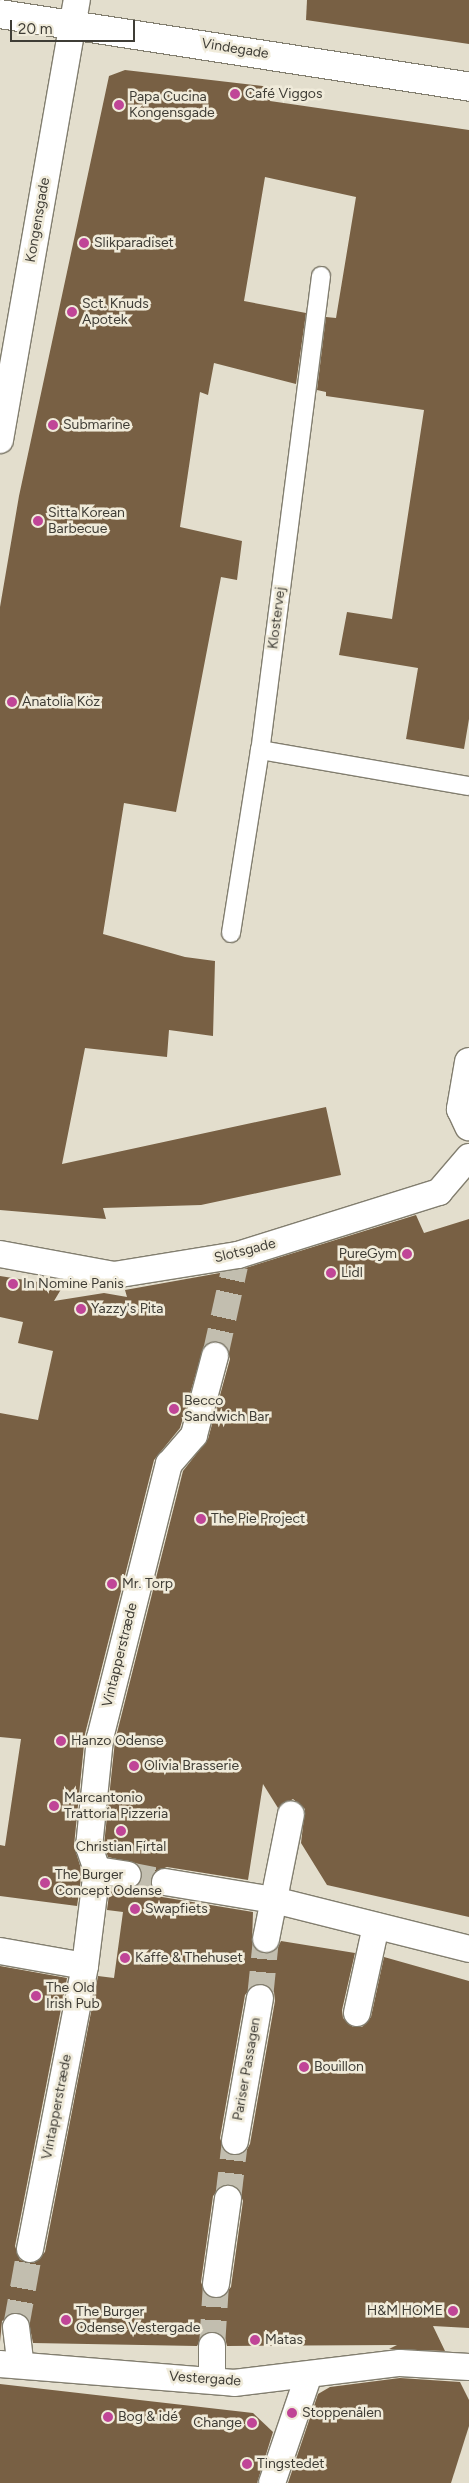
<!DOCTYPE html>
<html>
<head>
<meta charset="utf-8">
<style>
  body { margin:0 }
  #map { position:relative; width:469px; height:2483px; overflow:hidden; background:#e3decd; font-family:Figtree,sans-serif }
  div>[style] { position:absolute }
  .building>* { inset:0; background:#786044 }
  .pedestrian-tunnel>* { height:26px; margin-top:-13px; transform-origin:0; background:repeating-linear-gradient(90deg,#c2beaf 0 26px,transparent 0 39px) }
  .roads { filter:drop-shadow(1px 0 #827e6f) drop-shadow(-1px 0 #827e6f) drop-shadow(0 1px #827e6f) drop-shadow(0 -1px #827e6f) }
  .service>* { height:18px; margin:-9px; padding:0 9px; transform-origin:9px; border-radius:9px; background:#fff }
  .pedestrian>* { height:26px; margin:-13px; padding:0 13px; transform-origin:13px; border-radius:13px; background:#fff }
  .minor>* { height:28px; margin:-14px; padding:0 14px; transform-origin:14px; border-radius:14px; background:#fff }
  .dots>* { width:14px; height:14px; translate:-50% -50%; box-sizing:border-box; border:2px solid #f0ebda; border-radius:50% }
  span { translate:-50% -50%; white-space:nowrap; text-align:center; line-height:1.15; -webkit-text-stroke:5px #f0ebda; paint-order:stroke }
  .street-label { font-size:14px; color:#3f3d36 }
  .poi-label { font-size:14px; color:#3f3d36 }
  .left { translate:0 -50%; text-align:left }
  .right { translate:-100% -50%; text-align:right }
  .scale { position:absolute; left:10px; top:20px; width:125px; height:22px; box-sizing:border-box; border:2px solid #3f3d36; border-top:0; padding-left:6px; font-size:15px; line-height:18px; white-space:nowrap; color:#3f3d36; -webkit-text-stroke:4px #f0ebda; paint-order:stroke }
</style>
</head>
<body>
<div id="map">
  <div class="building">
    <div style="clip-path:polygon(307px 0,469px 0,469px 44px,306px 20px)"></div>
    <div style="clip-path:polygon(125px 70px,271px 87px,270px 101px,469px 130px,469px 719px,464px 749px,406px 739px,418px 668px,339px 655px,347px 612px,392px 619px,424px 410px,326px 396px,326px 392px,317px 390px,326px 317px,336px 318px,356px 197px,265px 177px,244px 301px,306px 313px,296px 384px,214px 363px,208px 395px,200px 392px,180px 527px,242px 541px,237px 580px,221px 577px,176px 812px,124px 803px,103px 934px,185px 957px,215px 961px,213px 1036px,169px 1030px,167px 1057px,85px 1048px,62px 1164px,326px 1107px,341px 1175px,201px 1205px,103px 1208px,106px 1219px,0 1210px,0 607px,19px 496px,109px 76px)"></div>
    <div style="clip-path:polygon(evenodd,416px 1215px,424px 1233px,469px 1219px,469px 1917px,327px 1885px,301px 1843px,305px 1809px,293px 1799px,278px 1808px,263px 1784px,248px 1880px,167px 1867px,154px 1872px,150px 1880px,151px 1888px,162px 1897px,253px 1912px,252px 1943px,263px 1954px,277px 1949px,281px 1941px,355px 1953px,342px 2010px,343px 2018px,353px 2027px,362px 2027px,371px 2017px,384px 1957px,469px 1981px,469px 2328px,433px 2326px,445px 2351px,389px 2349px,397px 2345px,227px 2346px,225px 2338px,212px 2331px,204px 2333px,197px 2346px,33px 2343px,28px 2318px,15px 2312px,2px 2321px,0 2342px,0 1966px,67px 1978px,15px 2246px,20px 2260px,34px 2263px,45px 2252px,98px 1976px,114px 1978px,123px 1912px,107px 1910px,110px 1887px,133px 1889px,143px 1877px,138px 1864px,108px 1857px,104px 1845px,115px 1741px,183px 1471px,208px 1439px,230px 1359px,226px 1346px,219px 1342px,204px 1346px,180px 1428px,154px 1460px,85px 1734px,74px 1846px,82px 1872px,77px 1906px,0 1896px,0 1845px,5px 1846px,21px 1739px,0 1737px,0 1413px,38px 1420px,53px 1351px,18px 1343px,23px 1322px,0 1317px,0 1276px,63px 1286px,54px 1301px,104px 1293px,127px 1297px,125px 1290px,242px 1269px,416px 1215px,263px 1983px,274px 1992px,275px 2001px,250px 2144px,246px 2151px,233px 2156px,225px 2152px,220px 2138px,245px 1995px,254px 1984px,263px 1983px,416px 1215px,230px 2184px,238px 2188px,243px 2201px,231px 2287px,222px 2298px,214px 2299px,206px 2295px,201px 2282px,213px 2196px,222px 2185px,230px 2184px)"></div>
    <div style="clip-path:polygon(400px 2378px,460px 2382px,469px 2400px,469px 2426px,451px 2483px,288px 2483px,318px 2394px,330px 2387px)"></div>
    <div style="clip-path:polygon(0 2384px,253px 2413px,273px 2432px,257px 2483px,0 2483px)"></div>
  </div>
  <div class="pedestrian-tunnel">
    <div style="left:215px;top:1356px;width:92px;rotate:-77.5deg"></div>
    <div style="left:128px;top:1875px;width:38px;rotate:11deg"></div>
    <div style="left:260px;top:1998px;width:59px;rotate:-84.2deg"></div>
    <div style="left:228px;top:2199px;width:58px;rotate:-83.1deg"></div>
    <div style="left:16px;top:2327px;width:79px;rotate:-79.8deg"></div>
    <div style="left:212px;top:2346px;width:62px;rotate:-86.3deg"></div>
  </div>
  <div class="roads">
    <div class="service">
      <div style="left:321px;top:276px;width:478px;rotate:97.3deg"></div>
      <div style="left:260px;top:750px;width:212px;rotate:9.8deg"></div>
      <div style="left:231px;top:933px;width:185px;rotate:-81deg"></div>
    </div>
    <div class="pedestrian">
      <div style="left:0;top:440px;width:447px;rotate:-80.1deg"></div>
      <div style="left:0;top:1254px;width:116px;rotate:10.4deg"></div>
      <div style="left:114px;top:1275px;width:126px;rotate:-9.2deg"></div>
      <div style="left:238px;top:1255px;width:211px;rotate:-17.4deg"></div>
      <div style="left:439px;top:1192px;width:46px;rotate:-49.4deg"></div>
      <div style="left:97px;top:1870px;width:31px;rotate:9deg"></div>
      <div style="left:165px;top:1882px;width:110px;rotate:9.4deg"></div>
      <div style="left:274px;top:1900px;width:201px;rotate:14.1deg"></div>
      <div style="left:266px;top:1939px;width:127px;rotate:-78.7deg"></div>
      <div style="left:0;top:1951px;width:86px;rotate:10deg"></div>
      <div style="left:357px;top:2013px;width:89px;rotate:-77.7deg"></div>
      <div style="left:235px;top:2141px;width:145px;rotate:-80.1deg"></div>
      <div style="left:30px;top:2249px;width:288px;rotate:-79deg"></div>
      <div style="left:85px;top:1966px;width:97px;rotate:-82.9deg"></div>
      <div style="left:97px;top:1870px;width:24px;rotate:-109deg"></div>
      <div style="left:89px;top:1847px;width:110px;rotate:-84.2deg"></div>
      <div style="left:100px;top:1738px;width:283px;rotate:-75.9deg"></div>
      <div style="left:169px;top:1464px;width:38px;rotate:-49deg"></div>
      <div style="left:194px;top:1435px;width:82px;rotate:-75.1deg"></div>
      <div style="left:216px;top:2284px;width:86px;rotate:-82deg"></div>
      <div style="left:16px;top:2327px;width:38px;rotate:83deg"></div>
      <div style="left:0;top:2364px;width:235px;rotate:4.6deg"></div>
      <div style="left:234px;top:2383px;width:167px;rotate:-6.9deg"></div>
      <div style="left:400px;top:2363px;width:69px;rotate:3.3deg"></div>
      <div style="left:212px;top:2380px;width:34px;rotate:-90deg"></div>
      <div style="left:272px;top:2483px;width:112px;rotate:-71.2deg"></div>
    </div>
    <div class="minor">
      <div style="left:0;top:14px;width:475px;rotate:8.8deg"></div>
      <div style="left:469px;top:1062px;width:48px;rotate:99.7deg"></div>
      <div style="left:461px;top:1109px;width:19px;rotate:65deg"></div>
    </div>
  </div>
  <div class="dots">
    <div style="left:235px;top:94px;background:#c04597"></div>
    <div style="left:119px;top:105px;background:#c04597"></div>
    <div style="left:84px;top:243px;background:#c04597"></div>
    <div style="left:72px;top:312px;background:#c04597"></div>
    <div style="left:53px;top:425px;background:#c04597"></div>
    <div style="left:38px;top:521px;background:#c04597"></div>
    <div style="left:12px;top:702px;background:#c04597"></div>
    <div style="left:407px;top:1254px;background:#c04597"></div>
    <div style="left:331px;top:1273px;background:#c04597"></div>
    <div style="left:13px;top:1284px;background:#c04597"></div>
    <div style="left:81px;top:1309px;background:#c04597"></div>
    <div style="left:174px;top:1409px;background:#c04597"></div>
    <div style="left:201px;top:1519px;background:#c04597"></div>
    <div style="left:112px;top:1584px;background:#c04597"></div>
    <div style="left:61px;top:1741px;background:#c04597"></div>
    <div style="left:134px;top:1766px;background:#c04597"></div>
    <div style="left:54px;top:1806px;background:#c04597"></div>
    <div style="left:121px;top:1831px;background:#c04597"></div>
    <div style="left:45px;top:1883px;background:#c04597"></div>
    <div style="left:135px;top:1909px;background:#c04597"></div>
    <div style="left:125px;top:1958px;background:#c04597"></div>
    <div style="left:36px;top:1996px;background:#c04597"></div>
    <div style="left:304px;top:2067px;background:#c04597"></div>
    <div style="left:453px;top:2311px;background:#c04597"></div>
    <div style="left:66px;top:2320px;background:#c04597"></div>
    <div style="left:255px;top:2340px;background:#c04597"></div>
    <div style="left:292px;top:2413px;background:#c04597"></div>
    <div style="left:108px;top:2417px;background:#c04597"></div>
    <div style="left:252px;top:2423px;background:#c04597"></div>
    <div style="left:247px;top:2464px;background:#c04597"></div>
  </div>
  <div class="street-label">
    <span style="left:235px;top:49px;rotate:9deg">Vindegade</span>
    <span style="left:38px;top:220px;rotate:-80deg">Kongensgade</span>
    <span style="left:277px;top:618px;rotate:-83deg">Klostervej</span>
    <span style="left:245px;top:1251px;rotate:-14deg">Slotsgade</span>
    <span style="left:120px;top:1655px;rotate:-76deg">Vintapperstræde</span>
    <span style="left:247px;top:2069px;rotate:-80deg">Pariser Passagen</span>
    <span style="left:57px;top:2107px;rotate:-79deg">Vintapperstræde</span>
    <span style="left:205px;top:2379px;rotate:4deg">Vestergade</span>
  </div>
  <div class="poi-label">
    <span class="left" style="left:245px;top:94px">Café Viggos</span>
    <span class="left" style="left:129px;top:105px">Papa Cucina<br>Kongensgade</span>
    <span class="left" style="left:94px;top:243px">Slikparadiset</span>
    <span class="left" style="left:82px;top:312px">Sct. Knuds<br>Apotek</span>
    <span class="left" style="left:63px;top:425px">Submarine</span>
    <span class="left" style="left:48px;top:521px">Sitta Korean<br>Barbecue</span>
    <span class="left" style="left:22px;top:702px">Anatolia Köz</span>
    <span class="right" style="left:397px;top:1254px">PureGym</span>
    <span class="left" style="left:341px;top:1273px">Lidl</span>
    <span class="left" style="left:23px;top:1284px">In Nomine Panis</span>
    <span class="left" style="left:91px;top:1309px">Yazzy's Pita</span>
    <span class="left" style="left:184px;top:1409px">Becco<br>Sandwich Bar</span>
    <span class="left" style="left:211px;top:1519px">The Pie Project</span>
    <span class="left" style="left:122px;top:1584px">Mr. Torp</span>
    <span class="left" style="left:71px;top:1741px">Hanzo Odense</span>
    <span class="left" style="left:144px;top:1766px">Olivia Brasserie</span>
    <span class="left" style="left:64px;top:1806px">Marcantonio<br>Trattoria Pizzeria</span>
    <span style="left:121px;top:1847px">Christian Firtal</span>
    <span class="left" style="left:55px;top:1883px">The Burger<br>Concept Odense</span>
    <span class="left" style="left:145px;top:1909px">Swapfiets</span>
    <span class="left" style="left:135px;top:1958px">Kaffe &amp; Thehuset</span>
    <span class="left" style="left:46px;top:1996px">The Old<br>Irish Pub</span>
    <span class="left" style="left:314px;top:2067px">Bouillon</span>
    <span class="right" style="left:443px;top:2311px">H&amp;M HOME</span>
    <span class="left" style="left:76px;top:2320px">The Burger<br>Odense Vestergade</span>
    <span class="left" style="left:265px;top:2340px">Matas</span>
    <span class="left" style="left:302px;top:2413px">Stoppenålen</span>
    <span class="left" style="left:118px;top:2417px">Bog &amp; idé</span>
    <span class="right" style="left:242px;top:2423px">Change</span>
    <span class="left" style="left:257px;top:2464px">Tingstedet</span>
  </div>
  <div class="scale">20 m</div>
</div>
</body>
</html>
